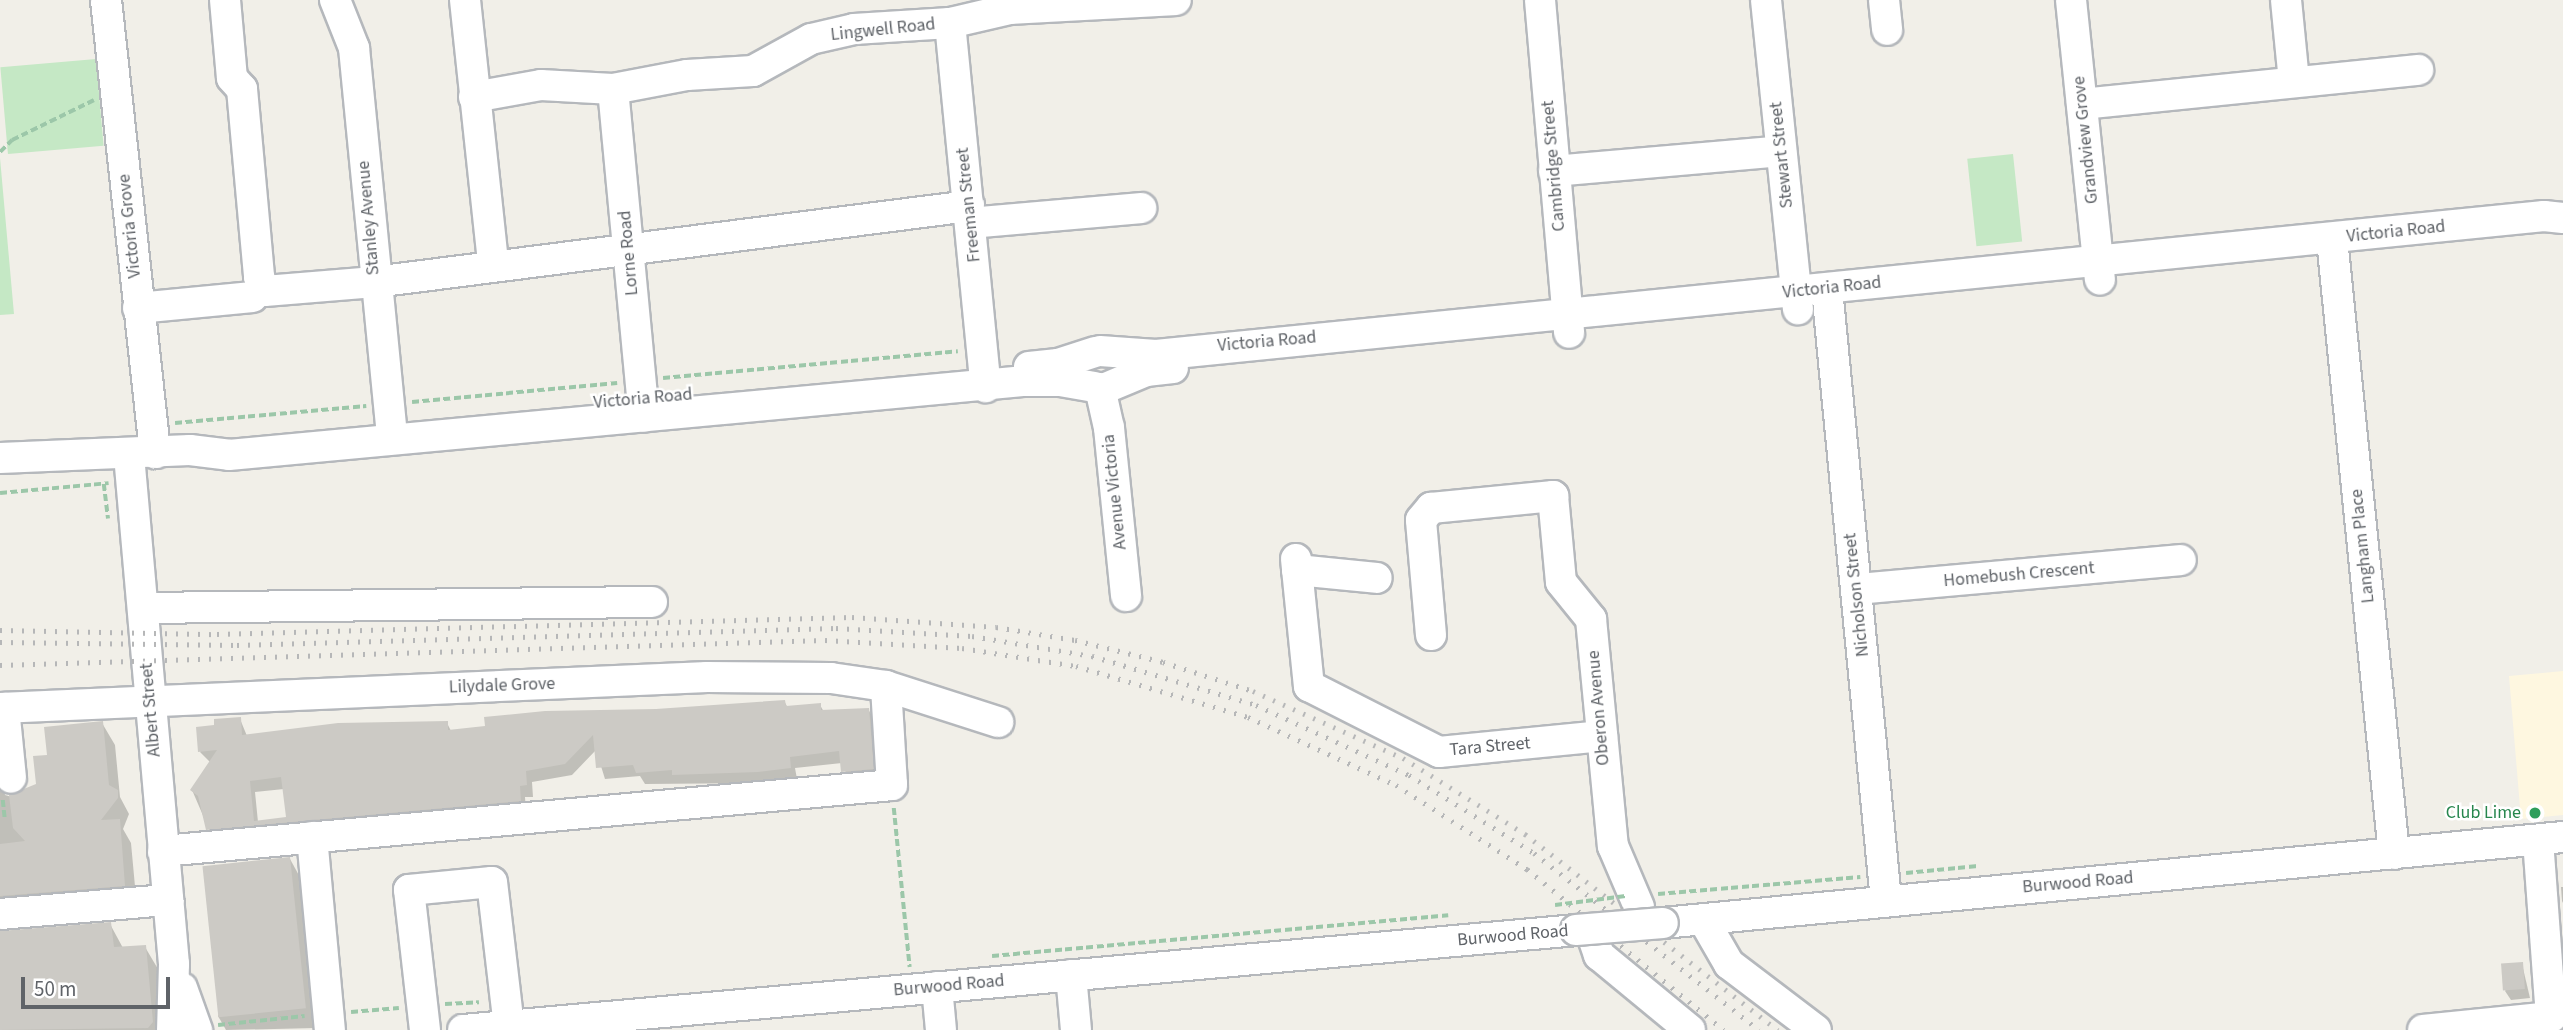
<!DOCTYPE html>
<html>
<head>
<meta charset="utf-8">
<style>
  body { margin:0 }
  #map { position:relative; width:2563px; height:1030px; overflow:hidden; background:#f1efe8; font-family:"Source Sans 3",sans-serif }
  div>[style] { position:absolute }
  .commercial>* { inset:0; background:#fef7e0 }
  .green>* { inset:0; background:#c5e8c5; transform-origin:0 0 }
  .shadow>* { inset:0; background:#0003 }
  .building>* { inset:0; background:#cccac5; transform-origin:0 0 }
  .path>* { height:3.5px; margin-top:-1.75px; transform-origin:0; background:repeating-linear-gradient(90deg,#9cc7a9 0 7px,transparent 0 10.5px) }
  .roads { filter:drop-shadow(2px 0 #b5b8bc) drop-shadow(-2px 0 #b5b8bc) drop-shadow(0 2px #b5b8bc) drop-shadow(0 -2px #b5b8bc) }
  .minor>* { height:30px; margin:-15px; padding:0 15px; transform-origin:15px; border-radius:15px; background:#fff }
  .rail>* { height:5px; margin-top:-2.5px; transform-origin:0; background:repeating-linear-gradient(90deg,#b6b7b8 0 2px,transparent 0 11px) }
  .path-bridge>* { height:3.5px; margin-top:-1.75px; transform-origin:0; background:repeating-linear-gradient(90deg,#9cc7a9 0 7px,transparent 0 10.5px) }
  .bridges { filter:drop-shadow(2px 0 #b5b8bc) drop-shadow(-2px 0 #b5b8bc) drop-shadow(0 2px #b5b8bc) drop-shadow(0 -2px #b5b8bc) }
  .minor-bridge>* { height:30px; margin:-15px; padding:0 15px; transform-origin:15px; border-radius:15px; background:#fff }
  .dots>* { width:19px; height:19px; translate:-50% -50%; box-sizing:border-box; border:4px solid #fff; border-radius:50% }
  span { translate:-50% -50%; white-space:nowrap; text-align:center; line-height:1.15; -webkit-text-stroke:5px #fff; paint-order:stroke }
  .street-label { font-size:18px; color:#5f6368 }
  .leisure-label { font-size:18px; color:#27864d }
  .right { translate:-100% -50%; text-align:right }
  .scale { position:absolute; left:21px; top:977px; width:149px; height:32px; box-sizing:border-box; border:4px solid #5f6368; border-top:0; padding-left:9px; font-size:21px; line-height:24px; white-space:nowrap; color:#5f6368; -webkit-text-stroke:5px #fff; paint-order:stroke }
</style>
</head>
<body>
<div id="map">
  <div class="commercial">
    <div style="clip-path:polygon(2563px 671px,2563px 815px,2521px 819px,2509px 676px)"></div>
  </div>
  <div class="green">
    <div style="left:96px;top:59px;width:87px;height:96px;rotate:85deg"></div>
    <div style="left:2013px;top:154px;width:88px;height:46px;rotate:84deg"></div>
    <div style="clip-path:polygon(0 158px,14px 314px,0 315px)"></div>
  </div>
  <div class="shadow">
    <div style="clip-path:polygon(evenodd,784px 701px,788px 708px,820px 705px,824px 712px,868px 709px,875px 721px,879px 780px,850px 783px,842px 763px,795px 768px,797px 779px,766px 783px,645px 784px,640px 776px,605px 779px,596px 750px,572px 775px,532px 782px,533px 797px,525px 797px,526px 812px,214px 841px,192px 790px,211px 763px,200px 752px,216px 727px,240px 719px,247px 736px,447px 723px,451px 731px,784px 701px,284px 789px,287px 818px,258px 822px,255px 792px,284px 789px)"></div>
    <div style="clip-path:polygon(102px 723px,115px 745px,120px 797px,129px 814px,123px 829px,131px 843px,137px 908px,0 926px,0 750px,5px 795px,12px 797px,38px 785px,49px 756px)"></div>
    <div style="clip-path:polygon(290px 859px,301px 879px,316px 1028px,226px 1030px,218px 1016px)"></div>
    <div style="clip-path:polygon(2561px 887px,2563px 887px,2563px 903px,2562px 901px)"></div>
    <div style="clip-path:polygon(110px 924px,123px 948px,145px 947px,158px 969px,163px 1030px,0 1030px,0 933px)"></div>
    <div style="clip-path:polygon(2522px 964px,2530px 998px,2511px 1000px,2505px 991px)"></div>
  </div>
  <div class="building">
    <div style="clip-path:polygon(evenodd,785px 700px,786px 706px,821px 703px,821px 710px,869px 708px,874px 769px,841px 772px,839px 751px,790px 757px,791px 768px,758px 772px,672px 775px,672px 770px,636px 773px,633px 765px,596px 768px,593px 735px,565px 764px,526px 771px,527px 785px,520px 786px,521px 801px,206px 830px,198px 796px,190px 790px,217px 750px,198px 752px,196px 727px,214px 725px,214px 719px,241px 717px,242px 735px,338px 723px,448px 721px,448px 730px,485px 726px,484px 717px,545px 711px,656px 709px,785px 700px,281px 777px,286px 817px,254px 821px,250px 781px,281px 777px)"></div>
    <div style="clip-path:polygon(103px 721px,109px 785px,118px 790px,118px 798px,101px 820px,120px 819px,125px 886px,0 896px,0 844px,25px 841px,13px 828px,9px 795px,36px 784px,33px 756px,47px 755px,44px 727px)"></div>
    <div style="left:290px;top:857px;width:152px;height:88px;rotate:84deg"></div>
    <div style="clip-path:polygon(111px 922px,114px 947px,146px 945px,153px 1022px,148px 1028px,0 1030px,0 931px)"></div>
    <div style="left:2523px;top:962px;width:27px;height:22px;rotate:86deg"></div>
  </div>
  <div class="path">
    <div style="left:0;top:152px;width:17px;rotate:-45deg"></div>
    <div style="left:12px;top:140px;width:91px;rotate:-26deg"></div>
    <div style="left:663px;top:378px;width:296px;rotate:-5.2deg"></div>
    <div style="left:412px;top:402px;width:206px;rotate:-5.3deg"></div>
    <div style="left:175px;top:423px;width:192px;rotate:-5.1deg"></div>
    <div style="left:104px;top:484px;width:35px;rotate:83deg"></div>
    <div style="left:0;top:493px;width:109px;rotate:-5.2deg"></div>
    <div style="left:3px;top:800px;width:20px;rotate:84deg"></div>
    <div style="left:894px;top:808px;width:160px;rotate:84.3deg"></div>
    <div style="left:1906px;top:873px;width:72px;rotate:-5.6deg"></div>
    <div style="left:1658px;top:894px;width:203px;rotate:-4.8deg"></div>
    <div style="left:992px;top:956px;width:458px;rotate:-5.1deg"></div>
    <div style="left:445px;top:1004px;width:34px;rotate:-3deg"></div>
    <div style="left:351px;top:1012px;width:48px;rotate:-4.8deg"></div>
    <div style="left:218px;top:1025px;width:87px;rotate:-5.9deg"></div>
  </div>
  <div class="roads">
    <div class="minor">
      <div style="left:106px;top:0;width:456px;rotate:83.8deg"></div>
      <div style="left:225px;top:0;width:78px;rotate:84.9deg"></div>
      <div style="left:232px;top:78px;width:15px;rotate:48deg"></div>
      <div style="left:242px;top:89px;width:189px;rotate:84.8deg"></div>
      <div style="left:259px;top:277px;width:15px;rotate:67deg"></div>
      <div style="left:265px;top:291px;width:110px;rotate:-4.7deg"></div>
      <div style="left:375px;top:282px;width:599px;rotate:-7.29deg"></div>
      <div style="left:335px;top:0;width:52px;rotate:68.4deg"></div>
      <div style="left:354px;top:48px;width:393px;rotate:84.4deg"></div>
      <div style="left:465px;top:0;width:265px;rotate:83.9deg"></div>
      <div style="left:1540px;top:0;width:334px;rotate:85deg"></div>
      <div style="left:1766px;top:0;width:311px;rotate:84.1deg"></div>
      <div style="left:1884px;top:0;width:30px;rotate:84deg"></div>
      <div style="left:2071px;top:0;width:281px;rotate:84.1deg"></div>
      <div style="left:2286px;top:0;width:82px;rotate:84.4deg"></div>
      <div style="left:950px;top:23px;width:366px;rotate:84.4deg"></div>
      <div style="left:613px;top:89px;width:329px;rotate:84.6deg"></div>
      <div style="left:474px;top:97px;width:68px;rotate:-10.2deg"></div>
      <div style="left:541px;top:85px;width:72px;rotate:3.2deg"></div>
      <div style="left:613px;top:89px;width:75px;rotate:-10.7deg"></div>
      <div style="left:687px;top:75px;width:66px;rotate:-3.5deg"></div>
      <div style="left:753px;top:71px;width:66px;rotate:-28.9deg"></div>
      <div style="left:811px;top:39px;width:44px;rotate:-13.1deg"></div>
      <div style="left:854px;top:29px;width:96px;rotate:-3.6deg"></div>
      <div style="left:950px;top:23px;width:62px;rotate:-13.1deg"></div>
      <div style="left:1010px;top:9px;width:166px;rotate:-3.1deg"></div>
      <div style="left:2082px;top:104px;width:338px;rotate:-5.8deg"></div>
      <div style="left:1554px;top:171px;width:228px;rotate:-5deg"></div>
      <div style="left:970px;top:223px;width:172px;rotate:-5deg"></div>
      <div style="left:2332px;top:239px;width:618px;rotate:84.24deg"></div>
      <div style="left:1827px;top:289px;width:615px;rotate:84.49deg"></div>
      <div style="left:138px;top:308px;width:115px;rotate:-5.5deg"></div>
      <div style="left:1100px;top:351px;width:56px;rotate:4.1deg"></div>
      <div style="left:1156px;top:355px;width:1395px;rotate:-5.72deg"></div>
      <div style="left:2544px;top:216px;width:19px;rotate:6deg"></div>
      <div style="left:1029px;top:367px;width:29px;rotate:-6deg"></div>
      <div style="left:1058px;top:364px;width:39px;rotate:-18deg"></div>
      <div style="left:1108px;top:387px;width:41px;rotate:-22.8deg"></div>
      <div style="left:1146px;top:371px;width:27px;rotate:-6deg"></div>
      <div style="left:1100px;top:388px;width:41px;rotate:77.3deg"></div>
      <div style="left:1109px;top:428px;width:169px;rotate:84.2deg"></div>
      <div style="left:129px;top:455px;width:511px;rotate:84.95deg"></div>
      <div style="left:174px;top:964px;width:66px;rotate:91.7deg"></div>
      <div style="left:0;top:458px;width:190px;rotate:-2.4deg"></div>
      <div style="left:190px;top:450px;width:39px;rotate:7deg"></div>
      <div style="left:229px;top:455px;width:797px;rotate:-5.32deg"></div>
      <div style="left:1023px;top:381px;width:37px"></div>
      <div style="left:1060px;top:381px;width:35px;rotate:10deg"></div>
      <div style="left:1296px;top:559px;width:128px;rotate:84.2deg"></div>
      <div style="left:1309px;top:686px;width:146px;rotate:26.9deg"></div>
      <div style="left:1439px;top:752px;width:164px;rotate:-5.6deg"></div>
      <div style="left:1297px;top:570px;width:80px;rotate:5.7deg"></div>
      <div style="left:1857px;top:589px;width:325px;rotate:-5.1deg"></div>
      <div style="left:143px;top:608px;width:509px;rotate:-0.68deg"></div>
      <div style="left:1431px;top:635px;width:115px;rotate:-95deg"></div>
      <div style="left:1421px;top:520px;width:16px;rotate:-50deg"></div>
      <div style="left:1431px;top:508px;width:123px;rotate:-5.6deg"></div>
      <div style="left:1553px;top:496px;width:86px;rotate:84.7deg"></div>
      <div style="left:1561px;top:582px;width:48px;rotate:51deg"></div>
      <div style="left:1591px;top:619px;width:228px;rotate:84.5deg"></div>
      <div style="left:1613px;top:846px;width:66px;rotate:66.9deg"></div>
      <div style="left:0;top:708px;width:708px;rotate:-2.51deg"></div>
      <div style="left:707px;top:677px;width:124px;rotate:0.5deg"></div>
      <div style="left:831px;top:678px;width:56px;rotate:8.3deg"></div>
      <div style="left:886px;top:686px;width:118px;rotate:17.8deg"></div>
      <div style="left:4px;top:708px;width:70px;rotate:84.3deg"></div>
      <div style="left:312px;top:837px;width:194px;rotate:84.7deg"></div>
      <div style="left:163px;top:851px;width:732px;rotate:-5.17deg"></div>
      <div style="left:892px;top:785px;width:99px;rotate:-93.5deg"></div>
      <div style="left:0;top:914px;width:169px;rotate:-4.8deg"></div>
      <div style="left:1703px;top:919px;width:52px;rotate:60deg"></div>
      <div style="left:1729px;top:964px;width:109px;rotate:37.2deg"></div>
      <div style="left:1663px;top:923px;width:904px;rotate:-5.46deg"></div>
      <div style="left:1590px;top:929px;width:28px;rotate:71deg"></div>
      <div style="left:1599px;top:955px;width:118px;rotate:39.5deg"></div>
      <div style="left:1071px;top:975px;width:55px;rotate:84.8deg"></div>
      <div style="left:937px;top:987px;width:43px;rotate:84.7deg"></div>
      <div style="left:182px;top:988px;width:45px;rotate:70.3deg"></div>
      <div style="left:425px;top:1030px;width:141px;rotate:-96.5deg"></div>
      <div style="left:409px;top:890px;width:83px;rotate:-5.5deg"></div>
      <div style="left:492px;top:882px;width:145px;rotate:83.3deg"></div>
      <div style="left:463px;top:1030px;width:1117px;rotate:-5.13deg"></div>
      <div style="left:2423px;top:1030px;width:129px;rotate:-5.8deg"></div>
      <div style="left:2551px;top:1017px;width:177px;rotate:-94.2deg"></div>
    </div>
  </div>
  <div class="rail">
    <div style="left:0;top:630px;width:217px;rotate:1.1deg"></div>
    <div style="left:217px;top:634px;width:635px;rotate:-1.53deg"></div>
    <div style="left:852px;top:617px;width:144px;rotate:4deg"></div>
    <div style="left:996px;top:627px;width:80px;rotate:9.3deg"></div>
    <div style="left:1075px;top:640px;width:91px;rotate:14deg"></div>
    <div style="left:1163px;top:662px;width:95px;rotate:17.9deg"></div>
    <div style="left:1253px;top:691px;width:164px;rotate:24.1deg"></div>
    <div style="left:1403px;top:758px;width:144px;rotate:31.9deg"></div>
    <div style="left:1525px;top:834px;width:320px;rotate:37.8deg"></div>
    <div style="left:0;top:642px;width:237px;rotate:0.7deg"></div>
    <div style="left:237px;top:645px;width:599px;rotate:-1.63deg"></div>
    <div style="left:836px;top:628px;width:136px;rotate:3.4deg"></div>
    <div style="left:972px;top:636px;width:122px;rotate:9.5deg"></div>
    <div style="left:1092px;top:656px;width:171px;rotate:16.6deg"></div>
    <div style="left:1256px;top:705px;width:168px;rotate:24.6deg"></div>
    <div style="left:1409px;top:775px;width:147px;rotate:32deg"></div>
    <div style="left:1534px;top:853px;width:286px;rotate:38.2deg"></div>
    <div style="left:0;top:665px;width:825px;rotate:-1.74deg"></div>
    <div style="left:825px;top:640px;width:137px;rotate:3.3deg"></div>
    <div style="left:962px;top:648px;width:115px;rotate:9deg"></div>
    <div style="left:1076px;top:666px;width:179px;rotate:16.5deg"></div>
    <div style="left:1248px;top:717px;width:163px;rotate:24.7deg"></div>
    <div style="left:1396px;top:785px;width:156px;rotate:32.7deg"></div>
    <div style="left:1527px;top:869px;width:254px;rotate:39.3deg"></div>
  </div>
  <div class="path-bridge">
    <div style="left:1555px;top:905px;width:71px;rotate:-7.3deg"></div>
  </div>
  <div class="bridges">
    <div class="minor-bridge">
      <div style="left:1576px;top:930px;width:87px;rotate:-4.6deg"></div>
    </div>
  </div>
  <div class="dots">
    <div style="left:2535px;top:813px;background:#2e9e5b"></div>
  </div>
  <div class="street-label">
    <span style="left:883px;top:30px;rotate:-6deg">Lingwell Road</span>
    <span style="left:2086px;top:140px;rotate:-96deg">Grandview Grove</span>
    <span style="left:1782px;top:155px;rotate:-96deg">Stewart Street</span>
    <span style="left:1554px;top:166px;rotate:-95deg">Cambridge Street</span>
    <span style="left:969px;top:205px;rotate:-96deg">Freeman Street</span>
    <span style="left:369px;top:218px;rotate:-95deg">Stanley Avenue</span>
    <span style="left:130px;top:226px;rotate:-96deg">Victoria Grove</span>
    <span style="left:2396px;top:232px;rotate:-6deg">Victoria Road</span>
    <span style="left:629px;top:253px;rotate:-95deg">Lorne Road</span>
    <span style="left:1832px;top:288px;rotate:-6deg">Victoria Road</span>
    <span style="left:1267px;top:342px;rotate:-5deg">Victoria Road</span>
    <span style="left:643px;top:399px;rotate:-5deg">Victoria Road</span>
    <span style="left:1115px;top:492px;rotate:-96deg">Avenue Victoria</span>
    <span style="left:2363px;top:546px;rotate:-96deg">Langham Place</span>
    <span style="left:2019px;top:575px;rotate:-5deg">Homebush Crescent</span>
    <span style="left:1857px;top:595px;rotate:-96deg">Nicholson Street</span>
    <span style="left:502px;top:686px;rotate:-2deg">Lilydale Grove</span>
    <span style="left:1599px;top:708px;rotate:-95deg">Oberon Avenue</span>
    <span style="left:151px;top:710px;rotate:-95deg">Albert Street</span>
    <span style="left:1490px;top:747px;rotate:-5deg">Tara Street</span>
    <span style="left:2078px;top:883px;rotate:-5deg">Burwood Road</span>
    <span style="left:1513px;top:936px;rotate:-5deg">Burwood Road</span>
    <span style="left:949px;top:986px;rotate:-5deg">Burwood Road</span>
  </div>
  <div class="leisure-label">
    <span class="right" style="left:2521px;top:813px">Club Lime</span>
  </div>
  <div class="scale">50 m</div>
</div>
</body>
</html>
